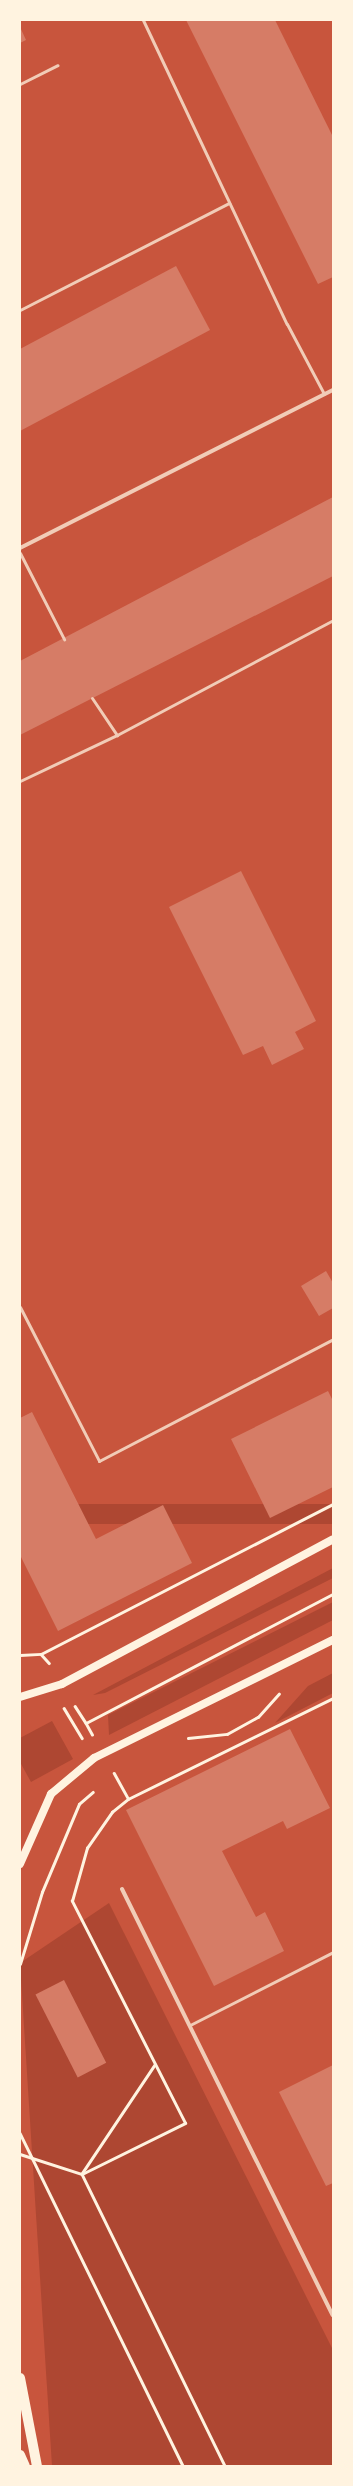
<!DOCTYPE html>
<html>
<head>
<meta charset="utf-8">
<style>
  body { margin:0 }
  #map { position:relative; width:353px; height:2486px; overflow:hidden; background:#c8553d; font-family:Lato,sans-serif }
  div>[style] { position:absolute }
  .green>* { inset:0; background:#ae4732; transform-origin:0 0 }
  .building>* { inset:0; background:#d67c66; transform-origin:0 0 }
  .path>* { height:2.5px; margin:-1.25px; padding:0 1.25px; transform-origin:1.25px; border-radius:1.25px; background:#fff3e0 }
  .service>* { height:3px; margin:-1.5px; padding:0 1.5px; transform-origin:1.5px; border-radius:1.5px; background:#f1ccb7 }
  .minor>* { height:4px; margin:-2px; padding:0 2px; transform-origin:2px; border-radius:2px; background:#f1ccb7 }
  .secondary>* { height:8px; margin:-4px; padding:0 4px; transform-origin:4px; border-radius:4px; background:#fff3e0 }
  .primary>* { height:10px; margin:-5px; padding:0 5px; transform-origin:5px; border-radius:5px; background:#fff3e0 }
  span { translate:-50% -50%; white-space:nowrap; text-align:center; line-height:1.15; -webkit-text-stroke:3px #fff3e0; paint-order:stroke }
  .frame { position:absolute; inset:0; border:21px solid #fff3e0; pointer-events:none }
</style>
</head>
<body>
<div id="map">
  <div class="green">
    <div style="left:333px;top:1504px;width:20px;height:328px;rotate:90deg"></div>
    <div style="clip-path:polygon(333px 1568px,333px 1578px,105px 1693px,93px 1695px)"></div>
    <div style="clip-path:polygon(333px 1602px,333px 1620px,109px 1735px,108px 1715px)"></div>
    <div style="clip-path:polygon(333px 1673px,333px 1693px,275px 1723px,308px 1686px)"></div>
    <div style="clip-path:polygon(52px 1721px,73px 1759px,31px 1782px,20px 1762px,20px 1738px)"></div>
    <div style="clip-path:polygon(109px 1903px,333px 2350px,333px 2466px,52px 2466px,20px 1963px)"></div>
  </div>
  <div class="building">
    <div style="clip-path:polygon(186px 20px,275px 20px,333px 137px,333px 277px,318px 284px)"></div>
    <div style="clip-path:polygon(20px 27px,26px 40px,20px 43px)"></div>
    <div style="clip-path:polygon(176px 266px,210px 330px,20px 431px,20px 349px)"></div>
    <div style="clip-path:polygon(333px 497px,333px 576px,20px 735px,20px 661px)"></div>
    <div style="clip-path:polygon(241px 871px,316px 1021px,295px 1032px,304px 1049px,272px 1065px,263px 1046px,243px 1055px,169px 907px)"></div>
    <div style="clip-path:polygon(326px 1271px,333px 1283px,333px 1308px,319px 1316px,301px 1286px)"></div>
    <div style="clip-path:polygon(328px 1391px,333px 1401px,333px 1487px,270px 1518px,231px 1439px)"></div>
    <div style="clip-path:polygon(32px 1412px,96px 1539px,163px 1505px,192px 1563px,58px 1631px,20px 1555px,20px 1418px)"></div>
    <div style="clip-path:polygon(290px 1729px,330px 1808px,287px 1829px,283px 1821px,222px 1851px,256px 1917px,265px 1912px,284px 1951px,214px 1986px,126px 1810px)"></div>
    <div style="left:64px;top:1980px;width:93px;height:32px;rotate:63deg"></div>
    <div style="clip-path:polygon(333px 2065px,333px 2183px,326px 2186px,279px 2092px)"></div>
  </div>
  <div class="path">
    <div style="left:41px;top:1654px;width:328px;rotate:-27.2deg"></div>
    <div style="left:20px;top:1655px;width:21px;rotate:-3deg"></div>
    <div style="left:41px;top:1654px;width:12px;rotate:48deg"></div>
    <div style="left:75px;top:1706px;width:20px;rotate:57deg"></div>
    <div style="left:86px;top:1723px;width:279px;rotate:-27.6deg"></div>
    <div style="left:64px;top:1708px;width:35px;rotate:59deg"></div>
    <div style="left:86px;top:1723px;width:13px;rotate:61deg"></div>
    <div style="left:188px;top:1738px;width:39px;rotate:-6deg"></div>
    <div style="left:227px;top:1734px;width:35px;rotate:-29deg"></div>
    <div style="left:258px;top:1717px;width:31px;rotate:-48deg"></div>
    <div style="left:128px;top:1799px;width:229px;rotate:-26.2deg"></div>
    <div style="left:20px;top:1964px;width:75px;rotate:-73deg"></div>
    <div style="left:42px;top:1892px;width:95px;rotate:-67.2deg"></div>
    <div style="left:79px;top:1804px;width:18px;rotate:-41deg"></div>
    <div style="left:155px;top:2065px;width:131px;rotate:123.8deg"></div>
    <div style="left:82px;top:2174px;width:325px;rotate:63.9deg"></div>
    <div style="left:20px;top:2133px;width:371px;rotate:63.9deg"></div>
    <div style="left:20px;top:2154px;width:65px;rotate:17.9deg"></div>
    <div style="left:82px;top:2174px;width:115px;rotate:-26.3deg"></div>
    <div style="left:185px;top:2123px;width:249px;rotate:-117deg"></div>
    <div style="left:72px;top:1901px;width:55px;rotate:-74.2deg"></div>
    <div style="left:87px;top:1848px;width:44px;rotate:-55.2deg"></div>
    <div style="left:112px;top:1812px;width:21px;rotate:-39deg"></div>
    <div style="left:128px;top:1799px;width:29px;rotate:-119deg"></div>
  </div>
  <div class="service">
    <div style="left:143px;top:20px;width:336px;rotate:64.7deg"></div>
    <div style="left:287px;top:324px;width:79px;rotate:62.1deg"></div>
    <div style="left:20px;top:84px;width:42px;rotate:-26.6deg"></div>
    <div style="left:20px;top:310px;width:235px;rotate:-27.1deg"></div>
    <div style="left:20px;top:553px;width:97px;rotate:62.9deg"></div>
    <div style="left:92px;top:698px;width:45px;rotate:56deg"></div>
    <div style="left:117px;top:735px;width:245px;rotate:-28deg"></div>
    <div style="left:20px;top:781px;width:107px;rotate:-25.4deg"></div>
    <div style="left:20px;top:1307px;width:173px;rotate:62.8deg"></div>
    <div style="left:99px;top:1461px;width:264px;rotate:-27.5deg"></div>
    <div style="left:190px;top:2025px;width:161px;rotate:-27deg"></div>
  </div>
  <div class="minor">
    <div style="left:20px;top:548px;width:351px;rotate:-26.8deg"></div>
    <div style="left:122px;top:1889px;width:475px;rotate:63.7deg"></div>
  </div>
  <div class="secondary">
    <div style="left:20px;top:1697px;width:44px;rotate:-17.2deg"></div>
    <div style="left:62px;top:1684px;width:307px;rotate:-28.1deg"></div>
    <div style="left:20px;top:1864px;width:77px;rotate:-66.1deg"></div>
    <div style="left:51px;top:1794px;width:56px;rotate:-39.9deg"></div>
    <div style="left:94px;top:1758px;width:267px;rotate:-26.3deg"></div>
  </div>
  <div class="primary">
    <div style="left:20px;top:2378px;width:90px;rotate:79.1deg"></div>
    <div style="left:20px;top:2455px;width:12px;rotate:66deg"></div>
  </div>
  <div class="frame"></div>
</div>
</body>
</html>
